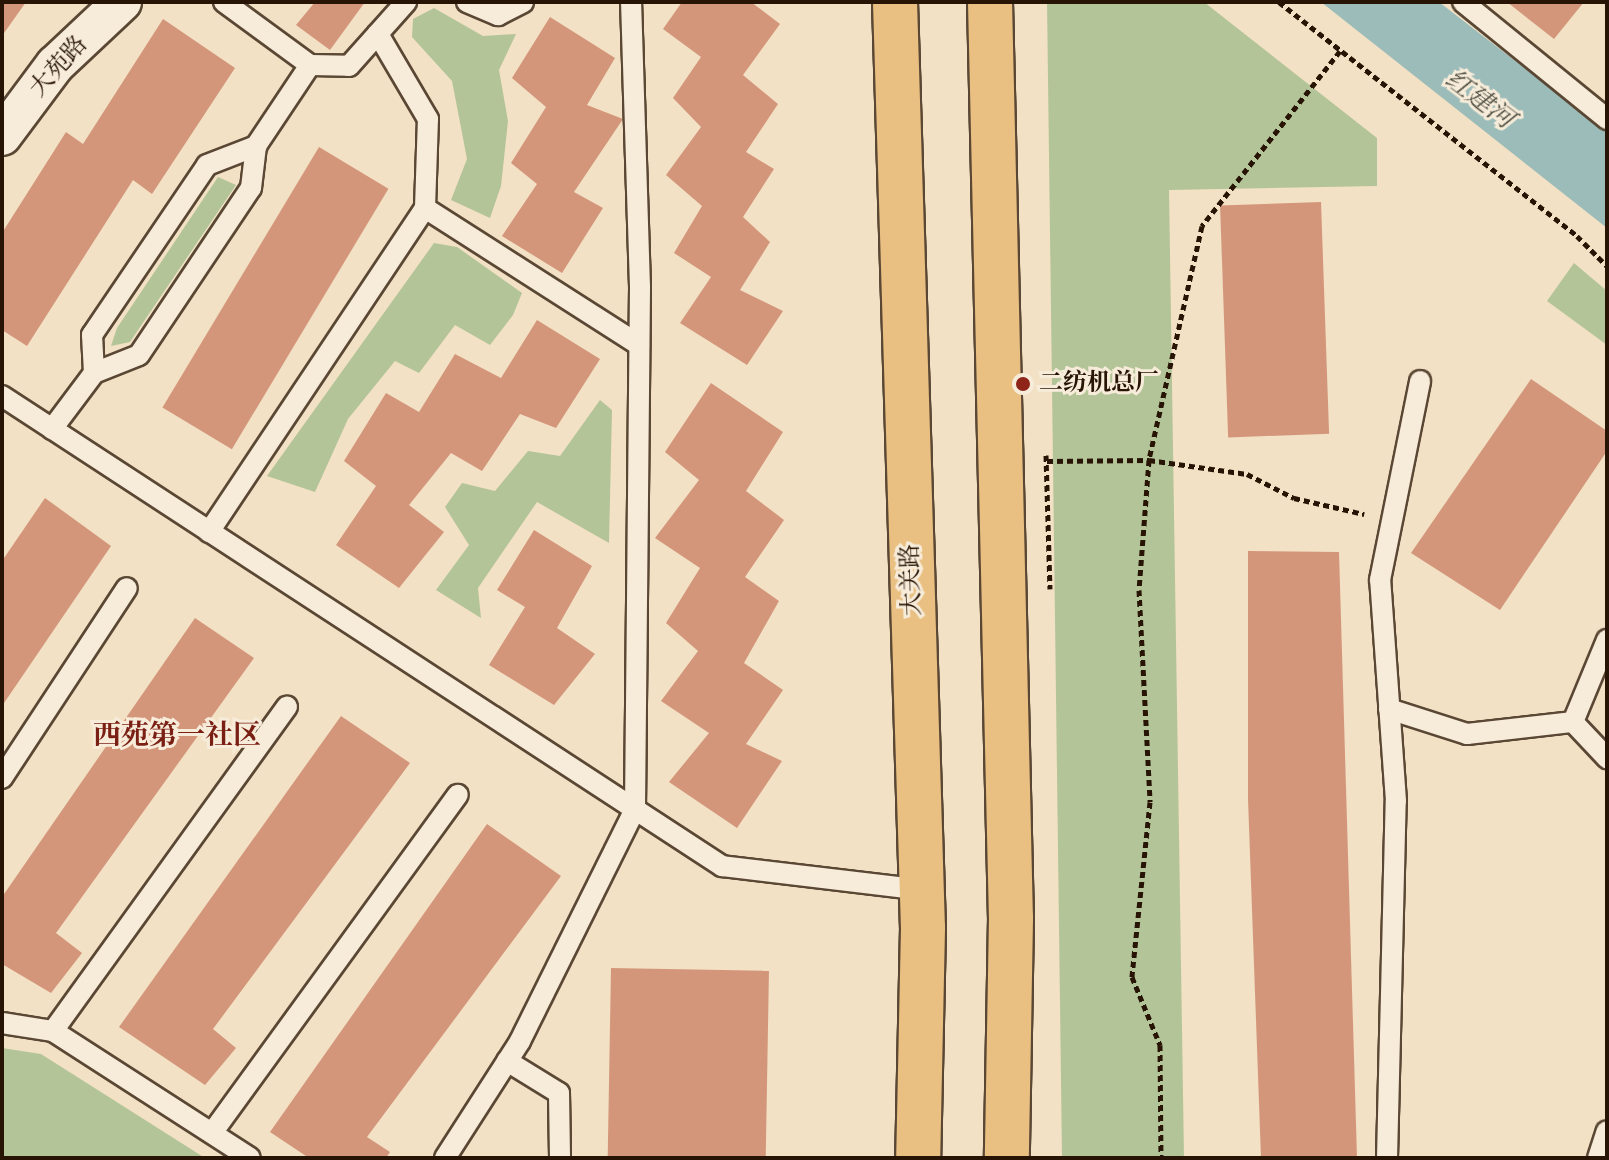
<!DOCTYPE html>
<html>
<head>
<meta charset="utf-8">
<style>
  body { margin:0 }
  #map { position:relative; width:1609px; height:1160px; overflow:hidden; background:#f2e1c4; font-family:"IM FELL DW Pica","Noto Serif SC",serif }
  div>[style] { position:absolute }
  .green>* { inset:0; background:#b4c499 }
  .water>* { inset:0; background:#9cbcb9 }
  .building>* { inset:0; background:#d4967b; transform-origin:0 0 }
  .path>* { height:5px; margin-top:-2.5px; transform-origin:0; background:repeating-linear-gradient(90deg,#271404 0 6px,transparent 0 10px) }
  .roads { filter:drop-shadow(2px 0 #5a4734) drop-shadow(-2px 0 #5a4734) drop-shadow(0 2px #5a4734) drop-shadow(0 -2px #5a4734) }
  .service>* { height:20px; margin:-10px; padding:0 10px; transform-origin:10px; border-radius:10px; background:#f7ecd9 }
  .minor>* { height:38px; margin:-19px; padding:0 19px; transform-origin:19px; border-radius:19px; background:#f7ecd9 }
  .primary>* { height:44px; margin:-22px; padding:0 22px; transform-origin:22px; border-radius:22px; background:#e9c082 }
  .dots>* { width:22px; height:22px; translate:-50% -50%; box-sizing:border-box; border:4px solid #f7ecd9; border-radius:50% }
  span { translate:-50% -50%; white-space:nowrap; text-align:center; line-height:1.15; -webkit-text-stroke:6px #f7ecd9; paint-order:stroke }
  .street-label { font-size:24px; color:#271404 }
  .poi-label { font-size:24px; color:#271404; font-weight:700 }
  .left { translate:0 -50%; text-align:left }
  .water-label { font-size:26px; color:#504f43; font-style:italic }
  .quarter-label { font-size:28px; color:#7a1f14; font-weight:700 }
  .frame { position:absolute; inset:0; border:4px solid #271404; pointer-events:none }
</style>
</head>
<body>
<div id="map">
  <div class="green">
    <div style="clip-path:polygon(1047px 2px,1204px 2px,1377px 138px,1377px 186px,1169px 190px,1184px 1158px,1062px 1158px)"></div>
    <div style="clip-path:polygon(434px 8px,483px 36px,516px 34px,499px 70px,508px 121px,501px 186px,490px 218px,451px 200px,467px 159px,452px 81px,412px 37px,413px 19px)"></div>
    <div style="clip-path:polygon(218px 177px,236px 185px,130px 342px,111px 346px,117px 328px)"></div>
    <div style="clip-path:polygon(434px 243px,457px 247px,522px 293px,513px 315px,490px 345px,455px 325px,419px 373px,395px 361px,348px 419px,315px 492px,267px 476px)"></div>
    <div style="clip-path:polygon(1574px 263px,1607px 291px,1607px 345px,1547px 301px)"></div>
    <div style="clip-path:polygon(600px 400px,612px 410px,609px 543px,537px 502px,478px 588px,481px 618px,436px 590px,469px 545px,445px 507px,462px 483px,495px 491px,528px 451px,560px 456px)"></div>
    <div style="clip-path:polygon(2px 1048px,41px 1054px,205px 1158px,2px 1158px)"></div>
  </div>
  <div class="water">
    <div style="clip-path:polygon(1321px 2px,1439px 2px,1607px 132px,1607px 228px)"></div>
  </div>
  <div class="building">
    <div style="clip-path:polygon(2px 2px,26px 2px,2px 36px)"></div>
    <div style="clip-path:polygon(315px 2px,365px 2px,330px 50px,296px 25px)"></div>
    <div style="clip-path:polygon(682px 2px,751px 2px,780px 24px,743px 75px,778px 104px,746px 152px,774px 169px,743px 217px,770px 242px,740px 290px,783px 311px,747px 365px,680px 323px,711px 277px,674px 253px,702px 206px,666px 175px,701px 127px,673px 98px,701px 57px,663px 29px)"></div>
    <div style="clip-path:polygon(1507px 2px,1584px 2px,1554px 39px)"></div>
    <div style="clip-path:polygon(550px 17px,615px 58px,587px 105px,623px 119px,574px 192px,603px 208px,562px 273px,502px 236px,537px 184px,511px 163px,546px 107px,512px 78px)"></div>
    <div style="clip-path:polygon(163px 19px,235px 68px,152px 194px,133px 180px,27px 346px,2px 330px,2px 233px,66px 132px,83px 144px)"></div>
    <div style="left:319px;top:147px;width:81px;height:304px;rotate:31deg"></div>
    <div style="left:1321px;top:202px;width:232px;height:101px;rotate:88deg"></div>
    <div style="clip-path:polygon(537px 320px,600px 359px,556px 428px,520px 414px,482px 471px,451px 453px,409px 505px,444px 532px,399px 588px,336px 545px,376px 486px,344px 461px,386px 393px,419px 412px,455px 354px,501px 378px)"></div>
    <div style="clip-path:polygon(1531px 379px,1607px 431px,1607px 451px,1500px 610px,1411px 553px)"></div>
    <div style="clip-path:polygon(711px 383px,783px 432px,746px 491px,784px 520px,745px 577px,779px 601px,744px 663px,783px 690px,746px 744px,782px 761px,737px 828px,669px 782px,709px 733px,661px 701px,698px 651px,666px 623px,700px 568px,655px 538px,699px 480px,665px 452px)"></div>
    <div style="clip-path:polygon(45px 498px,111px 546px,2px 706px,2px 561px)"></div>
    <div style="clip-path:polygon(534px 530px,592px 566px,557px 628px,595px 654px,554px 705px,489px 665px,525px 607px,497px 590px)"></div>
    <div style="clip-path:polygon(1248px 551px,1339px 552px,1357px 1158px,1261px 1158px,1248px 799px)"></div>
    <div style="clip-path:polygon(195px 618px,254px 658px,56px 933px,82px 953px,51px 993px,2px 964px,2px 897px)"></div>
    <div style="clip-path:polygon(341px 716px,410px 763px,213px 1029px,236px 1048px,205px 1085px,119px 1027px)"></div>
    <div style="clip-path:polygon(487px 824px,561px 876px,367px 1137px,390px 1152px,386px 1158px,309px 1158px,270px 1132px)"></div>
    <div style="left:611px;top:968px;width:158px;height:191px;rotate:1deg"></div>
  </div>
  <div class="path">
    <div style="left:1279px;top:2px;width:379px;rotate:38.1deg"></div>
    <div style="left:1577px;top:236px;width:42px;rotate:45deg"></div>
    <div style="left:1340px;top:51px;width:223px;rotate:128.3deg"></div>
    <div style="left:1202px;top:226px;width:240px;rotate:102.8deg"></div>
    <div style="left:1149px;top:460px;width:99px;rotate:8.1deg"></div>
    <div style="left:1247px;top:474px;width:53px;rotate:27.1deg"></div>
    <div style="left:1294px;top:498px;width:72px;rotate:12.9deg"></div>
    <div style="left:1046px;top:455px;width:134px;rotate:88.3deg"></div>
    <div style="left:1047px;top:461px;width:102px;rotate:-0.6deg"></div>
    <div style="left:1149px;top:460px;width:130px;rotate:94.4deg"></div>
    <div style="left:1139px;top:590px;width:212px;rotate:87deg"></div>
    <div style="left:1150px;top:802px;width:176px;rotate:95.9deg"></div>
    <div style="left:1132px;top:977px;width:74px;rotate:67.6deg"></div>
    <div style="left:1160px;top:1045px;width:113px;rotate:89.5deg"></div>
  </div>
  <div class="roads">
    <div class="service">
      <div style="left:224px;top:2px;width:107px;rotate:36.2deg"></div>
      <div style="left:310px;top:65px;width:39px;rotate:1deg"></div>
      <div style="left:349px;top:66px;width:86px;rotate:-48.3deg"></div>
      <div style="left:467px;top:2px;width:34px;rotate:23deg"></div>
      <div style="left:498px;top:15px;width:28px;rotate:-27deg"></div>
      <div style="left:1463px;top:2px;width:186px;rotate:39.1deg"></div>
      <div style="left:425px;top:208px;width:254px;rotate:32.6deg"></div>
      <div style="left:94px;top:373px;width:38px;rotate:-93deg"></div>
      <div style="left:92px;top:335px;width:205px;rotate:-55.9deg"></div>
      <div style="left:207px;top:165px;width:53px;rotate:-21.2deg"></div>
      <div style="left:2px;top:396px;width:860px;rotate:33.14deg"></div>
      <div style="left:722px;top:866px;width:201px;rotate:6.8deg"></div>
      <div style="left:52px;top:429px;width:70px;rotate:-53.1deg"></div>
      <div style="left:94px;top:373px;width:48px;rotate:-21.8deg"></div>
      <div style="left:139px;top:355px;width:201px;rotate:-56.2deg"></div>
      <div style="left:251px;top:188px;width:42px;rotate:-83.2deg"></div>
      <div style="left:256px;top:146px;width:97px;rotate:-56.3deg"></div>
      <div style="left:209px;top:532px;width:389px;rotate:-56.3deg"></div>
      <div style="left:425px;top:208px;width:89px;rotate:-88.1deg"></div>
      <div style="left:428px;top:119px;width:99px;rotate:-120.5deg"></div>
      <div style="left:1389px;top:709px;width:82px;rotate:17.8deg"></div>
      <div style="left:1467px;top:734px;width:107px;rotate:-6.5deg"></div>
      <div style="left:1573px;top:722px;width:50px;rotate:46.6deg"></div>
      <div style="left:1573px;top:722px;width:89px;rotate:-67.5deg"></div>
      <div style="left:2px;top:778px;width:227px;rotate:-56.7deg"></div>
      <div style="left:2px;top:1023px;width:52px;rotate:8.9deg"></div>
      <div style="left:53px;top:1031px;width:234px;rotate:32.8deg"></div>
      <div style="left:53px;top:1031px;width:400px;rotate:-54.2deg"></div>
      <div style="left:507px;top:1061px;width:61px;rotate:31.6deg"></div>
      <div style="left:559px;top:1093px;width:65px;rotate:89.1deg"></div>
      <div style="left:212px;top:1133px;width:418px;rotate:-54deg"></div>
      <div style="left:445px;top:1158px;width:139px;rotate:-57.3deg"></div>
      <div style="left:520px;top:1041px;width:259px;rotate:-63.6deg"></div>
      <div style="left:635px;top:809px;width:522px;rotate:-89.45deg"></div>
      <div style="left:640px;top:287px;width:285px;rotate:-91.8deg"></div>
      <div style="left:1387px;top:1158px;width:357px;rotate:-88.6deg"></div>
      <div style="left:1396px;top:801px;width:222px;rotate:-94.1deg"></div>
      <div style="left:1380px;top:580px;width:203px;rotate:-78.6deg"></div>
      <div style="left:1598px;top:1158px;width:28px;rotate:-72deg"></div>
    </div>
    <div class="minor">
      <div style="left:2px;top:136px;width:89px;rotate:-53.3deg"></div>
      <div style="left:55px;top:65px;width:92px;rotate:-43.2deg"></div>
    </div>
    <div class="primary">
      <div style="left:895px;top:2px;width:926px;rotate:88.27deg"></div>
      <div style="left:923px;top:928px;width:230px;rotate:91.2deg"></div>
      <div style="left:990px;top:2px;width:916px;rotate:88.69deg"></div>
      <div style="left:1011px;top:918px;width:240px;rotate:91deg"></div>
    </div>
  </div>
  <div class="dots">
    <div style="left:1023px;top:384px;background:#8f2418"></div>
  </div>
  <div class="street-label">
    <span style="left:59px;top:67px;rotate:-48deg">大苑路</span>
    <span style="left:912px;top:580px;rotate:-92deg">大关路</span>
  </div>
  <div class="poi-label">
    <span class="left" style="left:1039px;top:384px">二纺机总厂</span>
  </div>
  <div class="water-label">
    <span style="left:1479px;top:100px;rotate:37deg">红建河</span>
  </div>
  <div class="quarter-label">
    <span style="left:177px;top:736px">西苑第一社区</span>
  </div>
  <div class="frame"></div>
</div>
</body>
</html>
